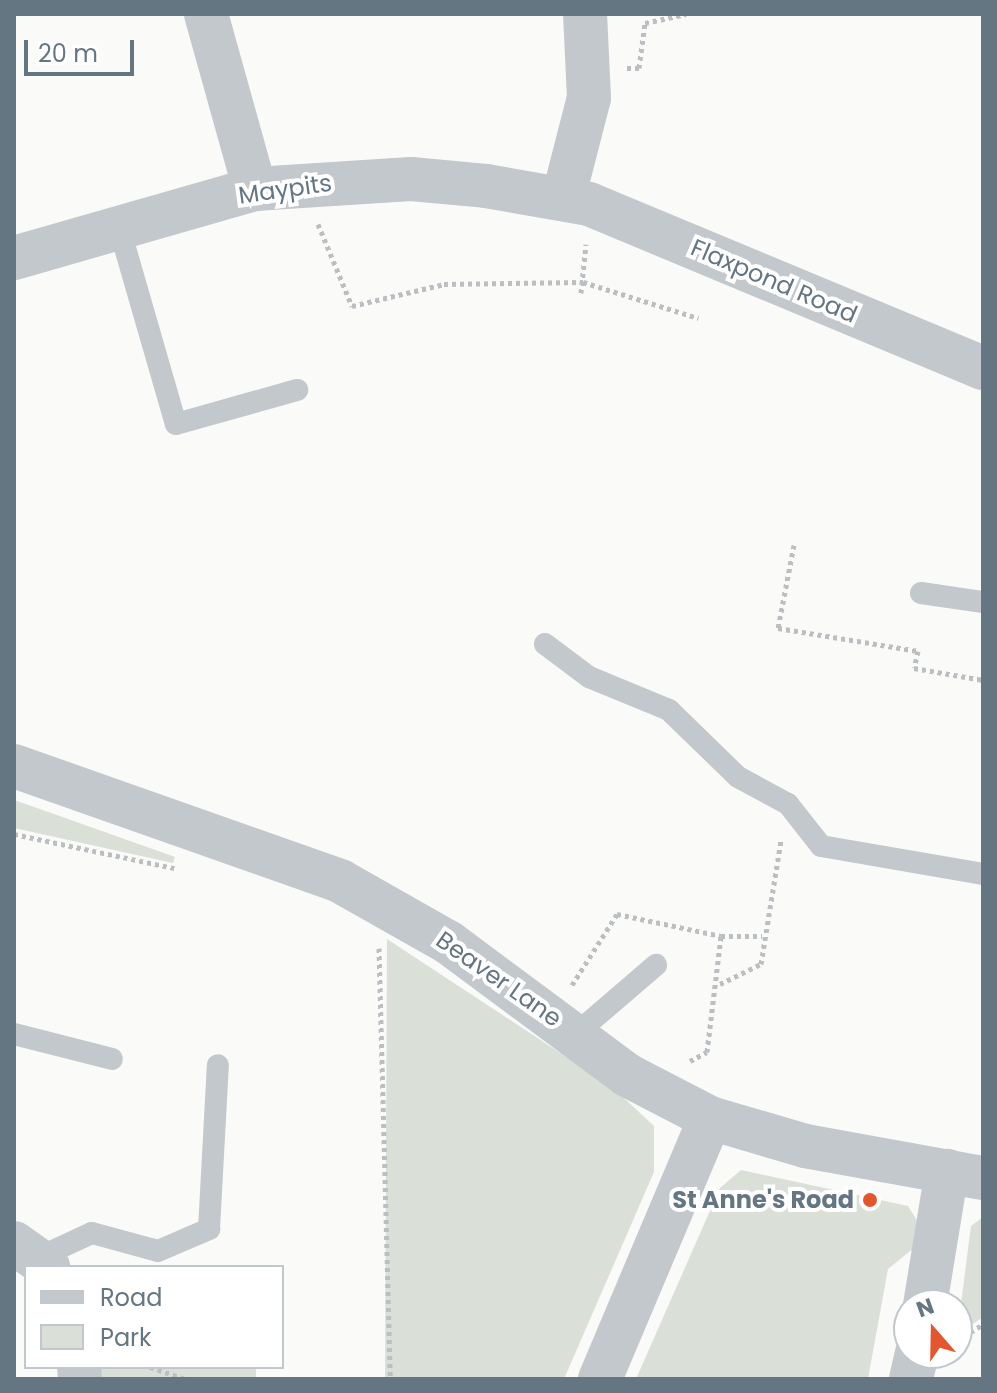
<!DOCTYPE html>
<html>
<head>
<meta charset="utf-8">
<style>
  body { margin:0 }
  #map { position:relative; width:997px; height:1393px; overflow:hidden; background:#fafaf8; font-family:Poppins,sans-serif }
  div>[style] { position:absolute }
  .green>* { inset:0; background:#dadfd7; transform-origin:0 0 }
  .path>* { height:5px; margin-top:-2.5px; transform-origin:0; background:repeating-linear-gradient(90deg,#bbbfc2 0 4px,transparent 0 8px) }
  .service>* { height:22px; margin:-11px; padding:0 11px; transform-origin:11px; border-radius:11px; background:#c3c8cc }
  .minor>* { height:44px; margin:-22px; padding:0 22px; transform-origin:22px; border-radius:22px; background:#c3c8cc }
  .dots>* { width:22px; height:22px; translate:-50% -50%; box-sizing:border-box; border:4px solid #fff; border-radius:50% }
  span { translate:-50% -50%; white-space:nowrap; text-align:center; line-height:1.15; -webkit-text-stroke:8px #fff; paint-order:stroke }
  .street-label { font-size:24px; color:#657683 }
  .poi-label { font-size:24px; color:#657683; font-weight:700 }
  .right { translate:-100% -50%; text-align:right }
  .frame { position:absolute; inset:0; border:16px solid #657683; pointer-events:none }
  .legend { position:absolute; left:24px; top:1265px; width:260px; height:104px; box-sizing:border-box; background:#fff; border:2px solid #c1c8cd; margin:0; padding:10px 14px; list-style:none; font-size:24px; color:#657683 }
  .legend li { display:flex; align-items:center; gap:16px; height:40px }
  .legend b { width:40px; border:2px solid #c1c8cd }
  .north { position:absolute; left:893px; top:1289px; width:80px; height:80px; box-sizing:border-box; background:#fff; border:2px solid #c1c8cd; border-radius:50%; rotate:340deg; font-size:22px; font-weight:700; line-height:32px; text-align:center; color:#657683 }
  .north::after { content:''; display:block; margin:auto; width:28px; height:36px; background:#e4572e; clip-path:polygon(50% 0,100% 100%,50% 72%,0 100%) }
  .scale { position:absolute; left:24px; top:40px; width:110px; height:36px; box-sizing:border-box; border:4px solid #657683; border-top:0; padding-left:10px; font-size:24px; line-height:28px; white-space:nowrap; color:#657683; -webkit-text-stroke:6px #fff; paint-order:stroke }
</style>
</head>
<body>
<div id="map">
  <div class="green">
    <div style="clip-path:polygon(14px 800px,54px 814px,175px 857px,173px 863px,14px 828px)"></div>
    <div style="clip-path:polygon(387px 939px,612px 1087px,654px 1126px,654px 1172px,564px 1379px,385px 1379px)"></div>
    <div style="clip-path:polygon(741px 1170px,908px 1206px,918px 1222px,915px 1247px,888px 1269px,868px 1379px,636px 1379px,720px 1188px)"></div>
    <div style="clip-path:polygon(983px 1217px,983px 1317px,957px 1335px,971px 1226px)"></div>
    <div style="left:101px;top:1367px;width:155px;height:12px"></div>
  </div>
  <div class="path">
    <div style="left:627px;top:68px;width:12px"></div>
    <div style="left:639px;top:68px;width:45px;rotate:-82.4deg"></div>
    <div style="left:645px;top:23px;width:42px;rotate:-12.4deg"></div>
    <div style="left:318px;top:224px;width:89px;rotate:67.5deg"></div>
    <div style="left:352px;top:306px;width:95px;rotate:-13.4deg"></div>
    <div style="left:444px;top:284px;width:139px;rotate:-0.8deg"></div>
    <div style="left:583px;top:282px;width:121px;rotate:17.4deg"></div>
    <div style="left:581px;top:293px;width:49px;rotate:-84.2deg"></div>
    <div style="left:794px;top:545px;width:85px;rotate:100.9deg"></div>
    <div style="left:778px;top:628px;width:142px;rotate:9.3deg"></div>
    <div style="left:918px;top:651px;width:17px;rotate:103deg"></div>
    <div style="left:914px;top:668px;width:70px;rotate:9.9deg"></div>
    <div style="left:14px;top:834px;width:164px;rotate:12deg"></div>
    <div style="left:379px;top:948px;width:431px;rotate:88.5deg"></div>
    <div style="left:720px;top:984px;width:46px;rotate:-26deg"></div>
    <div style="left:761px;top:964px;width:125px;rotate:-80.8deg"></div>
    <div style="left:572px;top:985px;width:84px;rotate:-57.6deg"></div>
    <div style="left:617px;top:914px;width:106px;rotate:11.9deg"></div>
    <div style="left:721px;top:936px;width:41px"></div>
    <div style="left:690px;top:1061px;width:19px;rotate:-28deg"></div>
    <div style="left:707px;top:1052px;width:117px;rotate:-83.1deg"></div>
    <div style="left:957px;top:1341px;width:31px;rotate:-33deg"></div>
    <div style="left:150px;top:1367px;width:36px;rotate:19deg"></div>
  </div>
  <div class="service">
    <div style="left:119px;top:227px;width:205px;rotate:73.9deg"></div>
    <div style="left:176px;top:424px;width:126px;rotate:-15.7deg"></div>
    <div style="left:921px;top:593px;width:63px;rotate:8.3deg"></div>
    <div style="left:545px;top:644px;width:55px;rotate:36.9deg"></div>
    <div style="left:589px;top:677px;width:87px;rotate:22.4deg"></div>
    <div style="left:669px;top:710px;width:96px;rotate:44.2deg"></div>
    <div style="left:738px;top:777px;width:57px;rotate:28.4deg"></div>
    <div style="left:788px;top:804px;width:53px;rotate:51.8deg"></div>
    <div style="left:821px;top:846px;width:164px;rotate:9.8deg"></div>
    <div style="left:578px;top:1032px;width:103px;rotate:-40.7deg"></div>
    <div style="left:14px;top:1034px;width:101px;rotate:14.3deg"></div>
    <div style="left:40px;top:1257px;width:57px;rotate:-24.8deg"></div>
    <div style="left:92px;top:1233px;width:68px;rotate:15.3deg"></div>
    <div style="left:158px;top:1251px;width:56px;rotate:-23.3deg"></div>
    <div style="left:209px;top:1229px;width:164px;rotate:-86.9deg"></div>
  </div>
  <div class="minor">
    <div style="left:206px;top:14px;width:182px;rotate:74.4deg"></div>
    <div style="left:563px;top:199px;width:104px;rotate:-75.6deg"></div>
    <div style="left:589px;top:98px;width:84px;rotate:-92.7deg"></div>
    <div style="left:14px;top:258px;width:251px;rotate:-16deg"></div>
    <div style="left:255px;top:189px;width:156px;rotate:-3.7deg"></div>
    <div style="left:411px;top:179px;width:75px;rotate:5.3deg"></div>
    <div style="left:486px;top:186px;width:105px;rotate:9.9deg"></div>
    <div style="left:589px;top:204px;width:427px;rotate:22.6deg"></div>
    <div style="left:14px;top:766px;width:346px;rotate:19.4deg"></div>
    <div style="left:340px;top:881px;width:124px;rotate:29.5deg"></div>
    <div style="left:448px;top:942px;width:223px;rotate:36.6deg"></div>
    <div style="left:627px;top:1075px;width:93px;rotate:27.4deg"></div>
    <div style="left:710px;top:1118px;width:99px;rotate:16.4deg"></div>
    <div style="left:805px;top:1146px;width:181px;rotate:10.2deg"></div>
    <div style="left:14px;top:1243px;width:42px;rotate:35.2deg"></div>
    <div style="left:925px;top:1305px;width:136px;rotate:-80.7deg"></div>
    <div style="left:79px;top:1367px;width:12px;rotate:85deg"></div>
    <div style="left:600px;top:1379px;width:283px;rotate:-67.1deg"></div>
    <div style="left:911px;top:1379px;width:27px;rotate:-77deg"></div>
  </div>
  <div class="dots">
    <div style="left:870px;top:1200px;background:#e4572e"></div>
  </div>
  <div class="street-label">
    <span style="left:285px;top:189px;rotate:-8deg">Maypits</span>
    <span style="left:774px;top:281px;rotate:23deg">Flaxpond Road</span>
    <span style="left:499px;top:979px;rotate:35deg">Beaver Lane</span>
  </div>
  <div class="poi-label">
    <span class="right" style="left:854px;top:1200px">St Anne's Road</span>
  </div>
  <div class="frame"></div>
  <ul class="legend">
  <li><b style="height:10px;background:#c3c8cc"></b>Road</li>
  <li><b style="height:22px;background:#dadfd7"></b>Park</li>
  </ul>
  <div class="north">N</div>
  <div class="scale">20 m</div>
</div>
</body>
</html>
